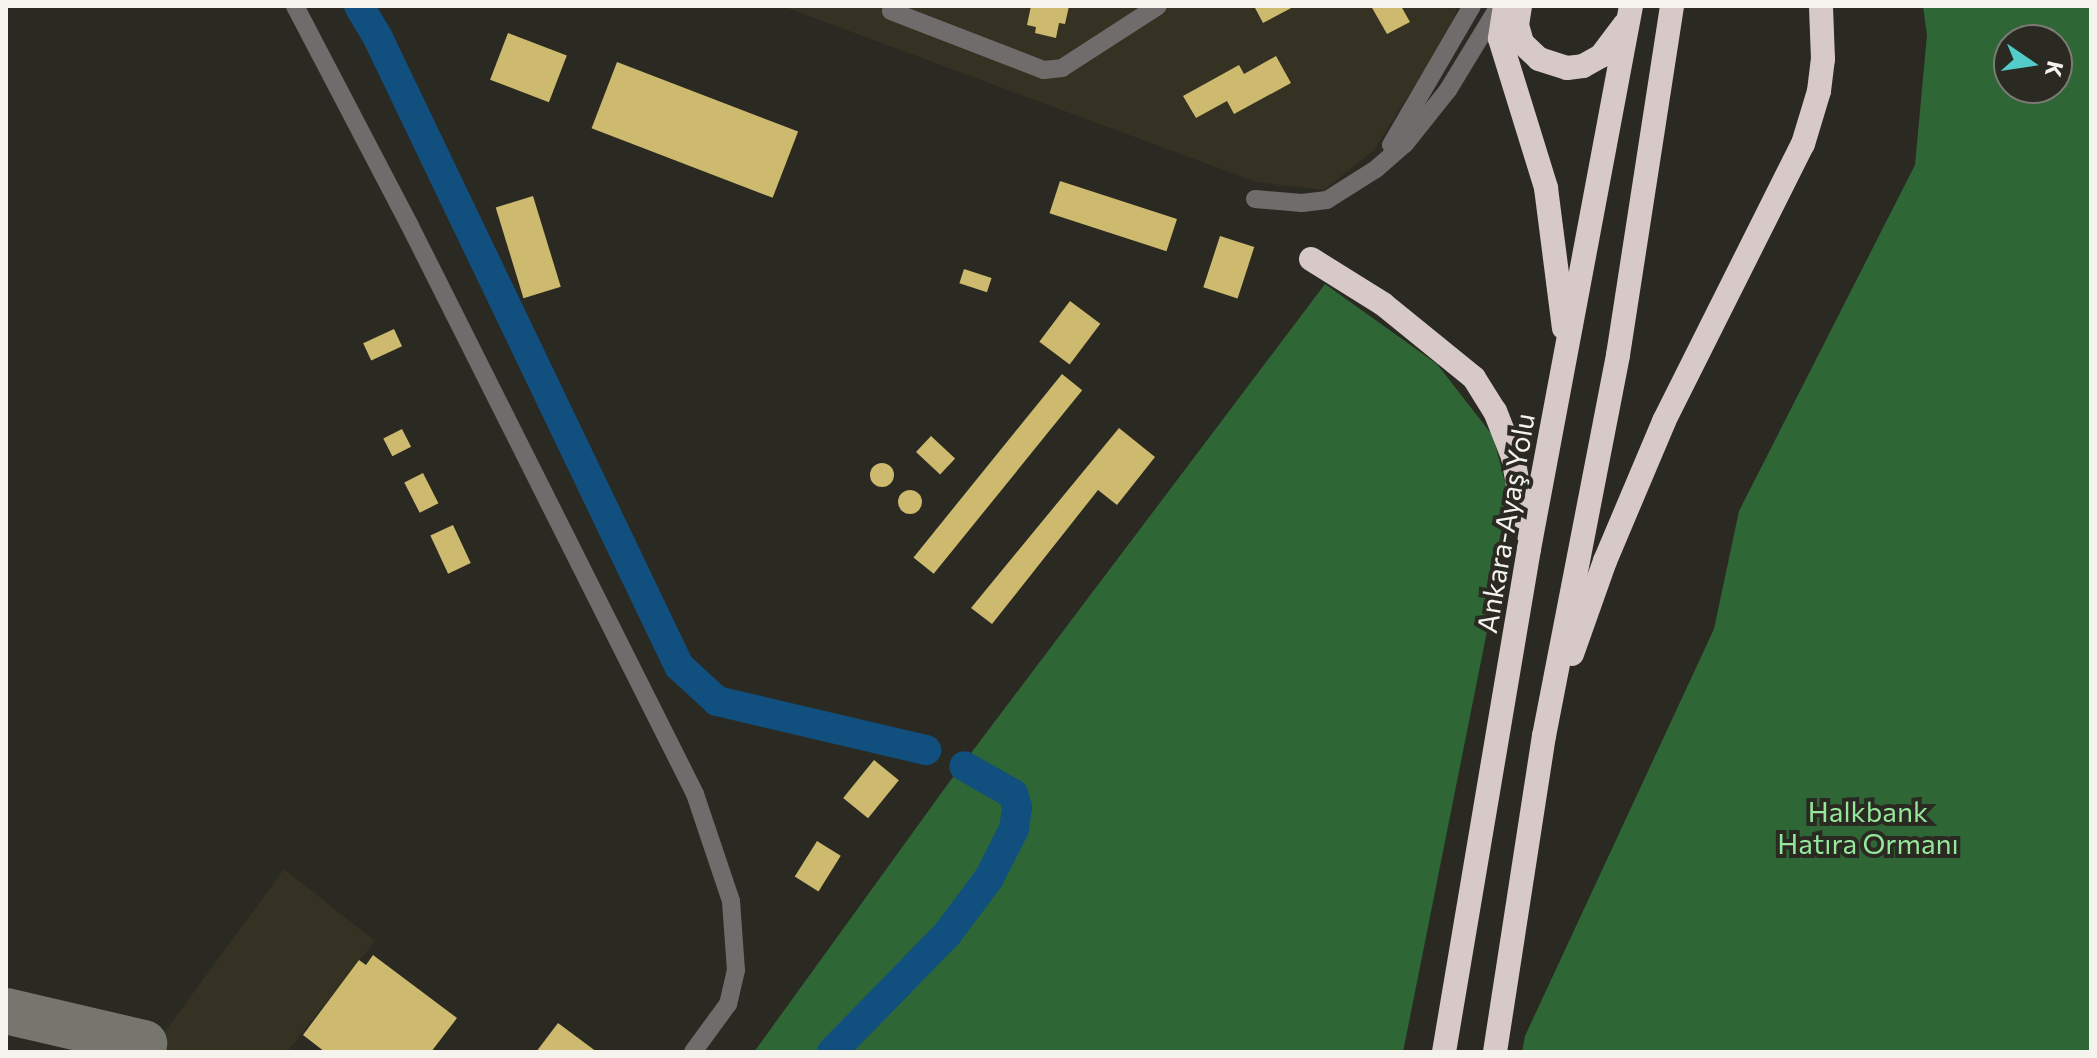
<!DOCTYPE html>
<html>
<head>
<meta charset="utf-8">
<style>
  body { margin:0 }
  #map { position:relative; width:2097px; height:1058px; overflow:hidden; background:#2b2a22; font-family:Commissioner,sans-serif }
  div>[style] { position:absolute }
  .built>* { inset:0; background:#353123 }
  .forest>* { inset:0; background:#2e6735 }
  .river>* { height:30px; margin:-15px; padding:0 15px; transform-origin:15px; border-radius:15px; background:#104f7e }
  .taxiway>* { height:46px; margin:-23px; padding:0 23px; transform-origin:23px; border-radius:23px; background:#77766e }
  .building>* { inset:0; background:#cdba6e; transform-origin:0 0 }
  .round { border-radius:50% }
  .minor>* { height:18px; margin:-9px; padding:0 9px; transform-origin:9px; border-radius:9px; background:#716c6c }
  .highway>* { height:24px; margin:-12px; padding:0 12px; transform-origin:12px; border-radius:12px; background:#d6c9c8 }
  span { translate:-50% -50%; white-space:nowrap; text-align:center; line-height:1.15; -webkit-text-stroke:8px #2b2a22; paint-order:stroke }
  .street-label { font-size:28px; color:#f5f3ee }
  .park-label { font-size:28px; color:#95e79c }
  .frame { position:absolute; inset:0; border:8px solid #f5f3ee; pointer-events:none }
  .north { position:absolute; left:1993px; top:24px; width:80px; height:80px; box-sizing:border-box; background:#2b2a22; border:2px solid #7c7a74; border-radius:50%; rotate:103deg; font-size:22px; font-weight:700; line-height:32px; text-align:center; color:#f5f3ee }
  .north::after { content:''; display:block; margin:auto; width:28px; height:36px; background:#53cdca; clip-path:polygon(50% 0,100% 100%,50% 72%,0 100%) }
</style>
</head>
<body>
<div id="map">
  <div class="built">
    <div style="clip-path:polygon(782px 6px,1459px 6px,1442px 42px,1374px 150px,1324px 190px,1256px 182px)"></div>
    <div style="clip-path:polygon(284px 869px,375px 941px,287px 1052px,150px 1052px)"></div>
  </div>
  <div class="forest">
    <div style="clip-path:polygon(evenodd,1923px 6px,2091px 6px,2091px 1052px,1522px 1052px,1525px 1036px,1714px 629px,1739px 511px,1915px 165px,1927px 35px,1923px 6px,2009px 40px,2057px 40px,2057px 88px,2009px 88px,2009px 40px)"></div>
    <div style="clip-path:polygon(1325px 284px,1437px 364px,1493px 436px,1509px 498px,1503px 551px,1403px 1052px,754px 1052px,953px 777px)"></div>
  </div>
  <div class="river">
    <div style="left:359px;top:6px;width:37px;rotate:59deg"></div>
    <div style="left:378px;top:38px;width:696px;rotate:64.39deg"></div>
    <div style="left:679px;top:666px;width:52px;rotate:42.6deg"></div>
    <div style="left:717px;top:701px;width:215px;rotate:13.2deg"></div>
    <div style="left:832px;top:1052px;width:166px;rotate:-45.7deg"></div>
    <div style="left:948px;top:933px;width:69px;rotate:-53.3deg"></div>
    <div style="left:989px;top:878px;width:55px;rotate:-63deg"></div>
    <div style="left:1014px;top:829px;width:22px;rotate:-82deg"></div>
    <div style="left:1017px;top:807px;width:14px;rotate:-107deg"></div>
    <div style="left:1013px;top:794px;width:56px;rotate:-150.3deg"></div>
  </div>
  <div class="taxiway">
    <div style="left:6px;top:1011px;width:142px;rotate:13.1deg"></div>
  </div>
  <div class="building">
    <div style="clip-path:polygon(1031px 6px,1069px 6px,1065px 24px,1059px 23px,1056px 38px,1035px 33px,1036px 27px,1027px 25px)"></div>
    <div style="clip-path:polygon(1254px 6px,1295px 6px,1263px 23px)"></div>
    <div style="clip-path:polygon(1371px 6px,1401px 6px,1410px 22px,1387px 34px)"></div>
    <div style="left:508px;top:33px;width:63px;height:50px;rotate:21deg"></div>
    <div style="clip-path:polygon(1276px 56px,1291px 83px,1234px 114px,1227px 101px,1196px 118px,1183px 96px,1239px 65px,1244px 74px)"></div>
    <div style="left:617px;top:62px;width:194px;height:71px;rotate:21deg"></div>
    <div style="left:1060px;top:181px;width:123px;height:34px;rotate:18deg"></div>
    <div style="left:533px;top:196px;width:95px;height:39px;rotate:73deg"></div>
    <div style="left:1220px;top:236px;width:36px;height:54px;rotate:18deg"></div>
    <div style="left:964px;top:269px;width:29px;height:15px;rotate:18deg"></div>
    <div style="left:1070px;top:301px;width:38px;height:51px;rotate:37deg"></div>
    <div style="left:394px;top:329px;width:19px;height:34px;rotate:65deg"></div>
    <div style="left:1062px;top:374px;width:26px;height:236px;rotate:39deg"></div>
    <div style="clip-path:polygon(1119px 428px,1155px 457px,1117px 505px,1098px 490px,992px 624px,971px 608px)"></div>
    <div style="left:402px;top:429px;width:20px;height:21px;rotate:63deg"></div>
    <div style="left:931px;top:436px;width:33px;height:22px;rotate:43deg"></div>
    <div class="round" style="left:870px;top:463px;width:24px;height:24px"></div>
    <div style="left:423px;top:473px;width:34px;height:21px;rotate:63deg"></div>
    <div class="round" style="left:898px;top:490px;width:24px;height:24px"></div>
    <div style="left:453px;top:525px;width:42px;height:25px;rotate:65deg"></div>
    <div style="left:874px;top:760px;width:32px;height:49px;rotate:39deg"></div>
    <div style="left:817px;top:841px;width:28px;height:42px;rotate:32deg"></div>
    <div style="clip-path:polygon(373px 955px,457px 1018px,431px 1052px,325px 1052px,303px 1035px,359px 960px,366px 965px)"></div>
    <div style="clip-path:polygon(558px 1023px,597px 1052px,536px 1052px)"></div>
  </div>
  <div class="minor">
    <div style="left:295px;top:6px;width:246px;rotate:62.4deg"></div>
    <div style="left:409px;top:224px;width:638px;rotate:63.35deg"></div>
    <div style="left:695px;top:794px;width:113px;rotate:71.4deg"></div>
    <div style="left:731px;top:901px;width:69px;rotate:85.9deg"></div>
    <div style="left:736px;top:970px;width:35px;rotate:103deg"></div>
    <div style="left:728px;top:1004px;width:59px;rotate:126.1deg"></div>
    <div style="left:891px;top:11px;width:164px;rotate:21.1deg"></div>
    <div style="left:1044px;top:70px;width:18px;rotate:-6deg"></div>
    <div style="left:1062px;top:68px;width:114px;rotate:-32.9deg"></div>
    <div style="left:1391px;top:145px;width:161px;rotate:-59.8deg"></div>
    <div style="left:1255px;top:199px;width:47px;rotate:4.9deg"></div>
    <div style="left:1302px;top:203px;width:25px;rotate:-7deg"></div>
    <div style="left:1327px;top:200px;width:58px;rotate:-32.3deg"></div>
    <div style="left:1376px;top:169px;width:38px;rotate:-41deg"></div>
    <div style="left:1405px;top:144px;width:69px;rotate:-51.5deg"></div>
    <div style="left:1448px;top:90px;width:98px;rotate:-58.7deg"></div>
  </div>
  <div class="highway">
    <div style="left:1505px;top:6px;width:33px;rotate:99deg"></div>
    <div style="left:1500px;top:39px;width:156px;rotate:72.8deg"></div>
    <div style="left:1546px;top:188px;width:141px;rotate:82.7deg"></div>
    <div style="left:1520px;top:6px;width:19px;rotate:99deg"></div>
    <div style="left:1517px;top:25px;width:19px;rotate:74deg"></div>
    <div style="left:1522px;top:43px;width:23px;rotate:43deg"></div>
    <div style="left:1539px;top:59px;width:29px;rotate:18deg"></div>
    <div style="left:1567px;top:68px;width:16px;rotate:-7deg"></div>
    <div style="left:1583px;top:66px;width:21px;rotate:-29deg"></div>
    <div style="left:1601px;top:56px;width:40px;rotate:-53deg"></div>
    <div style="left:1311px;top:259px;width:85px;rotate:32deg"></div>
    <div style="left:1383px;top:304px;width:117px;rotate:39.1deg"></div>
    <div style="left:1474px;top:378px;width:39px;rotate:58deg"></div>
    <div style="left:1495px;top:411px;width:49px;rotate:68.6deg"></div>
    <div style="left:1513px;top:457px;width:75px;rotate:80deg"></div>
    <div style="left:1572px;top:654px;width:99px;rotate:-70.5deg"></div>
    <div style="left:1605px;top:561px;width:152px;rotate:-67.1deg"></div>
    <div style="left:1664px;top:421px;width:310px;rotate:-63.4deg"></div>
    <div style="left:1803px;top:144px;width:55px;rotate:-73.2deg"></div>
    <div style="left:1819px;top:91px;width:32px;rotate:-83deg"></div>
    <div style="left:1823px;top:59px;width:53px;rotate:-92.2deg"></div>
    <div style="left:1444px;top:1052px;width:510px;rotate:-80.41deg"></div>
    <div style="left:1529px;top:549px;width:552px;rotate:-79.36deg"></div>
    <div style="left:1495px;top:1052px;width:320px;rotate:-81.2deg"></div>
    <div style="left:1544px;top:736px;width:388px;rotate:-79deg"></div>
    <div style="left:1618px;top:355px;width:353px;rotate:-81.2deg"></div>
  </div>
  <div class="street-label">
    <span style="left:1505px;top:523px;rotate:-80deg">Ankara-Ayaş Yolu</span>
  </div>
  <div class="park-label">
    <span style="left:1868px;top:827px">Halkbank<br>Hatıra Ormanı</span>
  </div>
  <div class="frame"></div>
  <div class="north">K</div>
</div>
</body>
</html>
